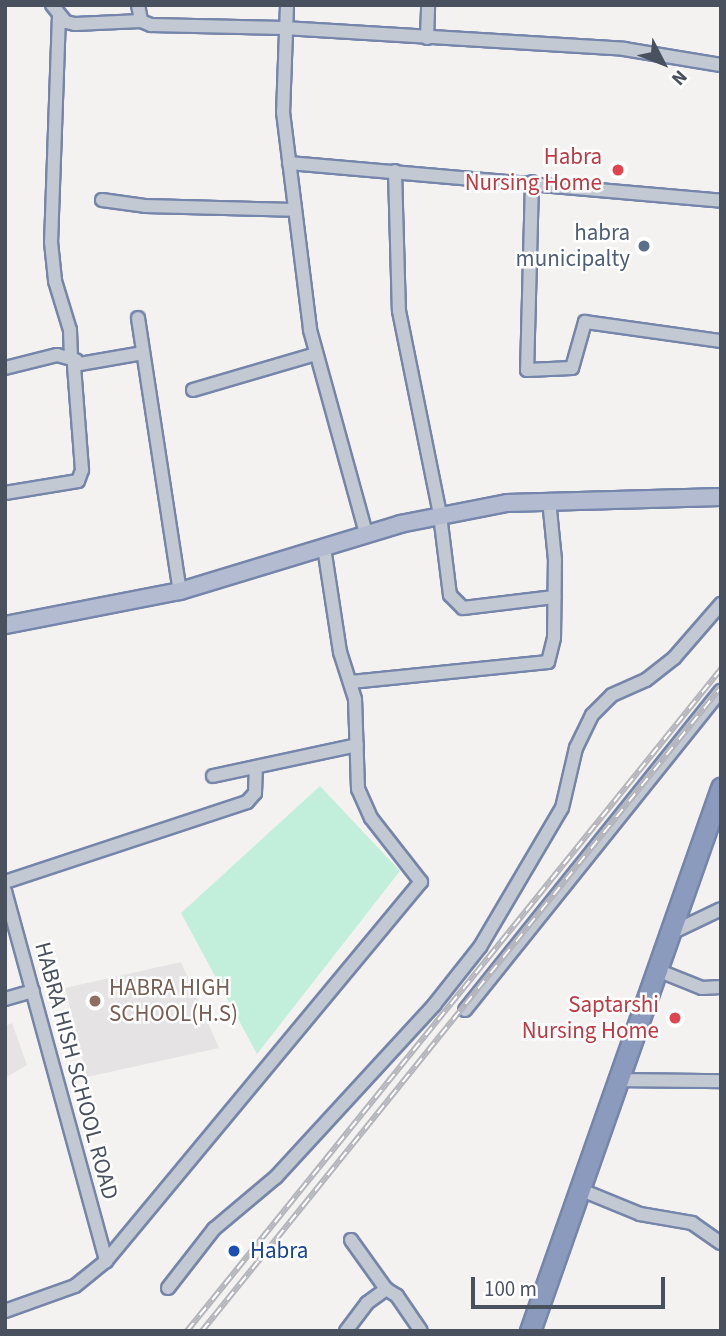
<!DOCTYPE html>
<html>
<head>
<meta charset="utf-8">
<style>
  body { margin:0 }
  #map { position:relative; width:726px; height:1336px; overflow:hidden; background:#f4f2f1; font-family:"Source Sans 3",sans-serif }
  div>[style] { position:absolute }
  .education>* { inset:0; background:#e5e3e3 }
  .green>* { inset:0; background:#c2efdb }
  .roads { filter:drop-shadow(2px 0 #7685aa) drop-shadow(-2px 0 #7685aa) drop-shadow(0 2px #7685aa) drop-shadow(0 -2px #7685aa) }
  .minor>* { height:12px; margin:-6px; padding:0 6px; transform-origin:6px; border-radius:6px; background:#c3c9d2 }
  .major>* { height:16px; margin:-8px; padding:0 8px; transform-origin:8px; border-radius:8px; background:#b2bbcf }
  .highway>* { height:19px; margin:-9.5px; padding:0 9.5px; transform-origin:9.5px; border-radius:9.5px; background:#8b9bbe }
  .rail>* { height:6px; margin-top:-3px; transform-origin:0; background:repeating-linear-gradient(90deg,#fff 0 10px,#b4b5bb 0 20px); box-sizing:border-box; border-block:2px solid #b4b5bb }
  .dots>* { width:19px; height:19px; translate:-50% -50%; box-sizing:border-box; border:4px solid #fff; border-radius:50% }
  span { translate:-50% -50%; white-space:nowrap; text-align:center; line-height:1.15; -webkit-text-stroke:5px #fff; paint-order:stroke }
  .health-label { font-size:23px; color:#be3a42 }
  .right { translate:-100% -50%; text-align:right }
  .service-label { font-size:23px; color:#4e5e75 }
  .education-label { font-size:23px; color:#785e54 }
  .left { translate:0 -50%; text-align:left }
  .street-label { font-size:23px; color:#49515f }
  .transit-label { font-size:23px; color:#164399 }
  .frame { position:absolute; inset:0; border:7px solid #49515f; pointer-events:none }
  .north { position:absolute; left:628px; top:28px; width:70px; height:70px; -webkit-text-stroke:5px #fff; paint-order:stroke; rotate:132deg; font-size:19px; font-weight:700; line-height:28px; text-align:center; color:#49515f }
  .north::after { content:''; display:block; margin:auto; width:24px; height:32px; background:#49515f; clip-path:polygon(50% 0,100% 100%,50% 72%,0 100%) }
  .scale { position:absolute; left:471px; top:1277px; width:194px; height:32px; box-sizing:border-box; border:4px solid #49515f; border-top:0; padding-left:9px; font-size:21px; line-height:24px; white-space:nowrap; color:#49515f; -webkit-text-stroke:5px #fff; paint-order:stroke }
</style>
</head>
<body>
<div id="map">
  <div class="education">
    <div style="clip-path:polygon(181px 962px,219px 1048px,87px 1077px,65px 988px)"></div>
    <div style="clip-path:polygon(12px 1023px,27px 1065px,5px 1078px,5px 1026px)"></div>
  </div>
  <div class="green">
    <div style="clip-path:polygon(320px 786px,400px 871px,257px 1054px,181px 913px)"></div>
  </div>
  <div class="roads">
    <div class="minor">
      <div style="left:52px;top:5px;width:22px;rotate:51deg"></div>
      <div style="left:66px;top:22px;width:9px;rotate:13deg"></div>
      <div style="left:75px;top:24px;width:66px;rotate:-2.6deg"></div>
      <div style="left:138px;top:5px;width:16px;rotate:79deg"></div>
      <div style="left:141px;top:21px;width:11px;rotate:22deg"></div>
      <div style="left:151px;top:25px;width:133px;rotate:1.3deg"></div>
      <div style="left:284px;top:28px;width:341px;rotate:3.5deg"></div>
      <div style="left:624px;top:49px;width:98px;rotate:9.4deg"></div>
      <div style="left:287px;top:5px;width:107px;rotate:92.1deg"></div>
      <div style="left:283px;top:112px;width:220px;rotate:82.9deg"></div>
      <div style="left:310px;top:330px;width:212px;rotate:74.6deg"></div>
      <div style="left:59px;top:15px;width:227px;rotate:92deg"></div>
      <div style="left:51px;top:242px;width:39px;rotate:84deg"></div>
      <div style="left:55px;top:281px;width:51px;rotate:73deg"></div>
      <div style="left:70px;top:330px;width:27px;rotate:88deg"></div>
      <div style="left:427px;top:38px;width:33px;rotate:-88deg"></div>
      <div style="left:289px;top:163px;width:434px;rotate:5deg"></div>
      <div style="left:395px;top:171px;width:140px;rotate:88.4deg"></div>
      <div style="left:399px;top:311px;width:208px;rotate:78.6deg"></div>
      <div style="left:440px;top:515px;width:81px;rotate:82.9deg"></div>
      <div style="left:450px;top:595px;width:18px;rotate:45deg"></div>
      <div style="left:463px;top:608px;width:92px;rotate:-6.9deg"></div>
      <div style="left:532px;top:182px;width:188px;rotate:91.5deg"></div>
      <div style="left:527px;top:370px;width:45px;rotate:-2.5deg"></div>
      <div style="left:572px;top:368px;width:48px;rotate:-74.2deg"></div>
      <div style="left:585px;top:322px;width:137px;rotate:8deg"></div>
      <div style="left:102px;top:200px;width:43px;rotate:7.9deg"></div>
      <div style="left:145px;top:206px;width:148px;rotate:1.5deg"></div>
      <div style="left:138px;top:318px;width:276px;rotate:81.3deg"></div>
      <div style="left:5px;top:368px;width:54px;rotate:-14deg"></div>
      <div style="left:57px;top:355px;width:20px;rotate:15deg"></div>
      <div style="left:193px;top:390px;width:128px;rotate:-16.3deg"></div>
      <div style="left:5px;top:493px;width:74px;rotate:-9.3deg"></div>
      <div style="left:78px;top:481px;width:12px;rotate:-70deg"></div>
      <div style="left:82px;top:470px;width:105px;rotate:-94.4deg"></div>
      <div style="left:74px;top:365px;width:70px;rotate:-9.9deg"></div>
      <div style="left:351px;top:682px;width:198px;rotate:-5.8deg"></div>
      <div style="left:548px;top:662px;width:25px;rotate:-76deg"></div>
      <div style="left:554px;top:638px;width:78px;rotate:-89.3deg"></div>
      <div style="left:555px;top:560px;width:60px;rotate:-95.7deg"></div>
      <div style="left:213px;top:776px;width:147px;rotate:-12.1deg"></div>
      <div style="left:5px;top:882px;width:255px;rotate:-18.3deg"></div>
      <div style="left:247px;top:802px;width:12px;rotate:-48deg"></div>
      <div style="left:255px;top:793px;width:26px;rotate:-88deg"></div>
      <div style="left:5px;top:891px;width:384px;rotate:74.7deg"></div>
      <div style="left:671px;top:933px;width:55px;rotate:-25.6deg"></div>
      <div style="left:657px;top:970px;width:48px;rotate:21.8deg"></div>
      <div style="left:702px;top:988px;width:19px;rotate:-3deg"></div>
      <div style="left:5px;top:999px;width:29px;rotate:-16deg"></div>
      <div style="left:465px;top:1010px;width:409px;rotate:-51.3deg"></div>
      <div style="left:619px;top:1080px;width:102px;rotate:0.6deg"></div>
      <div style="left:579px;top:1189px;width:66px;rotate:22.3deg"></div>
      <div style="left:640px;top:1214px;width:53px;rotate:9.8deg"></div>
      <div style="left:692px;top:1223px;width:35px;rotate:35deg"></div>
      <div style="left:351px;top:1240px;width:60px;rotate:54.5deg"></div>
      <div style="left:168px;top:1288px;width:75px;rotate:-52.1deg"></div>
      <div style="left:214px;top:1229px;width:81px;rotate:-40deg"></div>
      <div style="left:276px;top:1177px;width:234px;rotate:-47.4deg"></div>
      <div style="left:434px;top:1005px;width:74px;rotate:-51.6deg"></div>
      <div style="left:480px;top:947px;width:161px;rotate:-59.5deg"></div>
      <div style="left:562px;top:808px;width:62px;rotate:-76.9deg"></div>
      <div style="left:576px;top:748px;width:37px;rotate:-64deg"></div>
      <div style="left:592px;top:715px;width:28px;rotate:-45deg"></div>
      <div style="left:612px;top:695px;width:37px;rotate:-24deg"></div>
      <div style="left:646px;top:680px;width:36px;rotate:-38deg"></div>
      <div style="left:674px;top:658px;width:72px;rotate:-49deg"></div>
      <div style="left:5px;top:1311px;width:74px;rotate:-19.7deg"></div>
      <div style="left:75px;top:1286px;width:40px;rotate:-39deg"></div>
      <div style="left:106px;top:1261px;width:493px;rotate:-50.3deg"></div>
      <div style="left:421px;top:882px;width:81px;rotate:-128deg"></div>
      <div style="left:371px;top:818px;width:32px;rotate:-114deg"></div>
      <div style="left:358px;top:789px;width:90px;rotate:-91.9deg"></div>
      <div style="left:355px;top:699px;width:49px;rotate:-107.7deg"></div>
      <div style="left:340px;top:652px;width:105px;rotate:-98.7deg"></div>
      <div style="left:346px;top:1331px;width:35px;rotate:-53deg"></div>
      <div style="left:367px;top:1303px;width:24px;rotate:-36deg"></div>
      <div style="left:386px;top:1289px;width:13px;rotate:32deg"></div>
      <div style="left:397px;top:1296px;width:42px;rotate:55.6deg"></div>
    </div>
    <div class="major">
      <div style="left:5px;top:625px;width:178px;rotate:-11deg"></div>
      <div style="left:180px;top:591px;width:230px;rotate:-16.9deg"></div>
      <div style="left:400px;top:524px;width:109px;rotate:-11.1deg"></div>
      <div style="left:507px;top:503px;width:214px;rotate:-1.6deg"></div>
    </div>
    <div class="highway">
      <div style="left:530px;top:1331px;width:576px;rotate:-70.62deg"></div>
    </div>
  </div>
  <div class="rail">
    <div style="left:187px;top:1331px;width:851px;rotate:-51.11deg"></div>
    <div style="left:202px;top:1331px;width:827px;rotate:-51.13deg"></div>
  </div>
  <div class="dots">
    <div style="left:618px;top:170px;background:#e0444e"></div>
    <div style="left:644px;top:246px;background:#5c6f8a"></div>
    <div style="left:95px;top:1001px;background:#8d6e63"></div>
    <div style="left:675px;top:1018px;background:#e0444e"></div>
    <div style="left:234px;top:1251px;background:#1a4fb4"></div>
  </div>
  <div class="health-label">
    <span class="right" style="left:602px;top:170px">Habra<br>Nursing Home</span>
    <span class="right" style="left:659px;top:1018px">Saptarshi<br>Nursing Home</span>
  </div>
  <div class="service-label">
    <span class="right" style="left:630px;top:246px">habra<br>municipalty</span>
  </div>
  <div class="education-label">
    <span class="left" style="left:109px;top:1001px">HABRA HIGH<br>SCHOOL(H.S)</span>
  </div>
  <div class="street-label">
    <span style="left:76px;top:1071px;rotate:75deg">HABRA HISH SCHOOL ROAD</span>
  </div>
  <div class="transit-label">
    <span class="left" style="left:250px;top:1251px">Habra</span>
  </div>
  <div class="frame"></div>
  <div class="north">N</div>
  <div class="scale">100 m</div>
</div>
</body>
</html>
